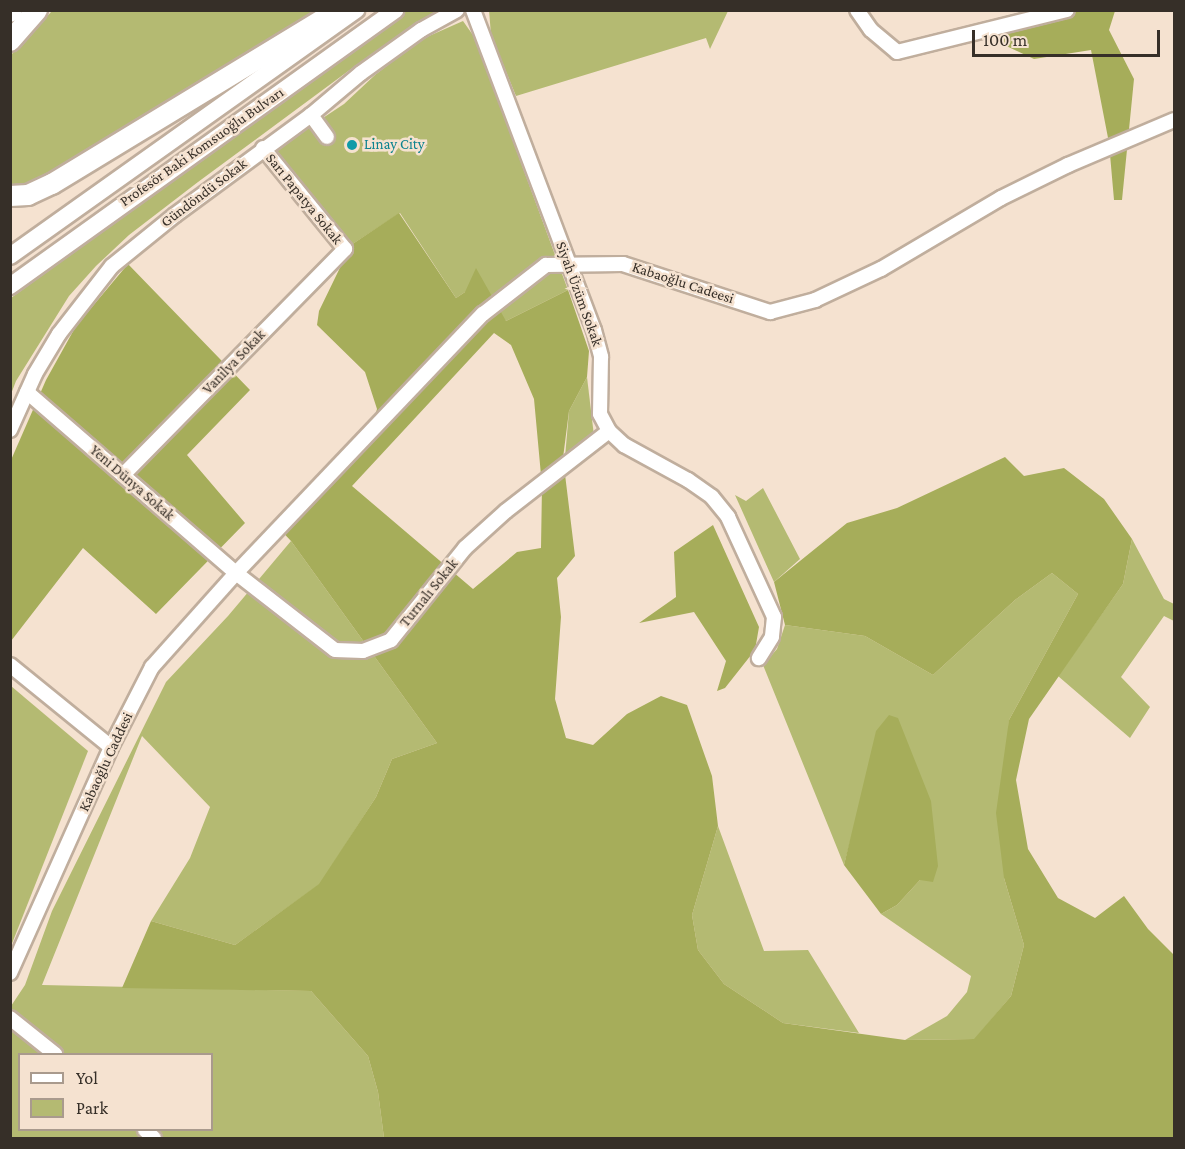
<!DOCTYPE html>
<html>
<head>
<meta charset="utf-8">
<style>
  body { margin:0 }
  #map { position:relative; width:1185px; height:1149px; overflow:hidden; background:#f5e2d0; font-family:"Crimson Pro",serif }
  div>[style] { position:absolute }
  .green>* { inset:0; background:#b4ba72 }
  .forest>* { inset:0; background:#a6ad5a }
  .roads { filter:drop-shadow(2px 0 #c0ae9d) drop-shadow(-2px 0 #c0ae9d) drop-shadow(0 2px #c0ae9d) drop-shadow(0 -2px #c0ae9d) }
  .minor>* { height:14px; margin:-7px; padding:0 7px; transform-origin:7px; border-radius:7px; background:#fff }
  .major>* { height:16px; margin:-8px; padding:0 8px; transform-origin:8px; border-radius:8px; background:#fff }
  .highway>* { height:20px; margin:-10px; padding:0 10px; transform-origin:10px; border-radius:10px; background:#fff }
  .dots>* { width:16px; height:16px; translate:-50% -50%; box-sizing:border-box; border:3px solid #f5e2d0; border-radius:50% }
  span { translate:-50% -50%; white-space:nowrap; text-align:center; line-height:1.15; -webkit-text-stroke:5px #f5e2d0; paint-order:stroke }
  .culture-label { font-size:15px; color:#0d838f }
  .left { translate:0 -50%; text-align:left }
  .street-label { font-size:15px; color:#362f28 }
  .frame { position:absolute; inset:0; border:12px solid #362f28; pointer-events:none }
  .legend { position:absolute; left:18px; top:1053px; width:195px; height:78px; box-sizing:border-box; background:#f5e2d0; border:2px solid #a99a8d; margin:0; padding:8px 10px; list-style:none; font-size:18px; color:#362f28 }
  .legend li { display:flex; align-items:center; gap:12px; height:30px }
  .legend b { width:30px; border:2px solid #a99a8d }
  .scale { position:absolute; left:972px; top:30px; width:188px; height:27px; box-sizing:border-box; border:3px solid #362f28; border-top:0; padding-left:8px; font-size:18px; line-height:21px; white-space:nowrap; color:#362f28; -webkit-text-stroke:4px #f5e2d0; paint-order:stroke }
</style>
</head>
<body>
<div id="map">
  <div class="green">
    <div style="clip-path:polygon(489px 10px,728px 10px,728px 11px,710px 49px,706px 38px,516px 96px,491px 35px)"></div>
    <div style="clip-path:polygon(52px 11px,319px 11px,35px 181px,10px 188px,10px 56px)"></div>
    <div style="clip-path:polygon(405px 11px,436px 11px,351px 69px,198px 182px,129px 235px,96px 266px,69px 296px,16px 381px,11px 394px,11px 298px)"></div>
    <div style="clip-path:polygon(463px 21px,475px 38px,568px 290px,506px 321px,465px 292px,456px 298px,400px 213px,351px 245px,273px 151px,344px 104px,375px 75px,420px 40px)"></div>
    <div style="clip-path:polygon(587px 377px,596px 453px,564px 469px,569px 411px)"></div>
    <div style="clip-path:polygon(763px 488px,800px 559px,774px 582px,735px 495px,746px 501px)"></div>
    <div style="clip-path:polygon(1132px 539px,1164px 599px,1174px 604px,1174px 621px,1164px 616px,1121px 677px,1150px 707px,1130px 738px,1058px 676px,1123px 584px)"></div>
    <div style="clip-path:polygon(evenodd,291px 541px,437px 743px,392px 759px,376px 797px,320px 884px,235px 945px,151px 921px,190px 858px,210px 807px,142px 736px,42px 985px,311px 991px,368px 1056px,378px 1092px,384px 1138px,11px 1138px,11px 1006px,25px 985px,52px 911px,166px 682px,228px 616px,291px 541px,20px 1054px,212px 1054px,212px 1130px,20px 1130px,20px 1054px)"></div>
    <div style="clip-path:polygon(1052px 573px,1078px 594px,1009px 720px,1004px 878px,1024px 945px,1011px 996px,975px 1039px,905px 1040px,947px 1016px,967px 992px,971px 976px,881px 914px,897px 905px,920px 880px,859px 808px,844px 865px,763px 665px,777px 649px,785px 625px,865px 636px,933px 675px,1015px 600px)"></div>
    <div style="clip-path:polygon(11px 686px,88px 751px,11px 946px)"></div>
    <div style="clip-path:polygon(718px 826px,764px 951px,808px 950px,859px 1033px,783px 1023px,724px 984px,698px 950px,692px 915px)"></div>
  </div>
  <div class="forest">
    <div style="clip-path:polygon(1023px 11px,1115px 11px,1109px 30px,1134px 79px,1122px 200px,1114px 200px,1109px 143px,1091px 50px,1034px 59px,1002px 44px,1011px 16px)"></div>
    <div style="clip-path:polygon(evenodd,399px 213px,456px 298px,465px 292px,476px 268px,506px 321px,568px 290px,589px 351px,587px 377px,569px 411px,563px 458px,575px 556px,557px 578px,561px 617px,555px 699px,566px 738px,593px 745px,627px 714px,661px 696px,687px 705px,712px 776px,718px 826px,692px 915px,698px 950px,724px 984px,783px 1023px,905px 1040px,974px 1039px,1011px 996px,1024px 945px,1004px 878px,996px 813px,1009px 720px,1078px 594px,1052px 573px,1015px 600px,933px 675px,865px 636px,785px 625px,774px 582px,847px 523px,897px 508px,1005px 457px,1024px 476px,1064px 468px,1104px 499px,1132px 539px,1123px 584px,1029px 719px,1016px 780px,1028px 849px,1058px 898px,1095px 918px,1124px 896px,1148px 929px,1174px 955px,1174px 1138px,384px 1138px,378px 1092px,368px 1056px,311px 991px,122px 988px,151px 921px,235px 945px,319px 884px,376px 797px,392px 759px,437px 743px,291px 541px,273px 522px,339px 473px,370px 435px,377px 409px,365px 372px,317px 325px,319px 311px,351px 245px,399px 213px,494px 333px,511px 345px,534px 399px,542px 486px,541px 548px,517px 552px,473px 589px,352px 486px,494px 333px)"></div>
    <div style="clip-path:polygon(128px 264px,250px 390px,187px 455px,245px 523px,156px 614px,83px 548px,11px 641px,11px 460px,46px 380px,76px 326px)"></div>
    <div style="clip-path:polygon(713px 525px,759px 627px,755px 650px,725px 688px,717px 691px,726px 661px,694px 612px,639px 623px,676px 597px,674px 552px)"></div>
    <div style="clip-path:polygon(889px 715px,898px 718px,931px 801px,938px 866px,933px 882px,920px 880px,897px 905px,881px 914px,844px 865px,876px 731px)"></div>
  </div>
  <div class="roads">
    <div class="minor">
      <div style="left:473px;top:10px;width:342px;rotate:69.3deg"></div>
      <div style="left:594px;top:330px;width:28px;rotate:75deg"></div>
      <div style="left:601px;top:357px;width:57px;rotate:91deg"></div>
      <div style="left:600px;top:414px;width:19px;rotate:62deg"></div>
      <div style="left:609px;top:431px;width:21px;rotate:43deg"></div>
      <div style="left:624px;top:445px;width:73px;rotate:28.7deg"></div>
      <div style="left:688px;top:480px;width:29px;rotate:35deg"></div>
      <div style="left:712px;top:497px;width:26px;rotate:51deg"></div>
      <div style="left:728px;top:517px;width:110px;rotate:65.3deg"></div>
      <div style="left:774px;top:617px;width:20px;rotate:96deg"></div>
      <div style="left:772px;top:637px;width:25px;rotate:122deg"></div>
      <div style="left:857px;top:10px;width:24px;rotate:55deg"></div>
      <div style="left:871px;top:30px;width:34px;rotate:40deg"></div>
      <div style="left:897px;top:52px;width:175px;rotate:-13.9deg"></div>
      <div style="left:311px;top:115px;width:27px;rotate:54deg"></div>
      <div style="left:27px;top:392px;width:276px;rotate:40.9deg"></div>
      <div style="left:236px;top:573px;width:125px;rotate:37.9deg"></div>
      <div style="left:335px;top:650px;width:28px;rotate:2deg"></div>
      <div style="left:363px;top:651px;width:30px;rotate:-21deg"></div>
      <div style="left:391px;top:640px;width:118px;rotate:-51.2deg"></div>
      <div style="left:465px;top:548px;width:55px;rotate:-42.1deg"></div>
      <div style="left:506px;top:511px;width:130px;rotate:-37.8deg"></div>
      <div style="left:10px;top:430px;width:61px;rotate:-65.9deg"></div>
      <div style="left:35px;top:374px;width:47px;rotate:-59deg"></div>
      <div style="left:59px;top:334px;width:86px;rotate:-52.1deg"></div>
      <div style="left:112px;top:266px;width:81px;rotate:-39deg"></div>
      <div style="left:175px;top:215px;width:169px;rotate:-36.3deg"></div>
      <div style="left:311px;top:115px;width:65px;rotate:-40deg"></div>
      <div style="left:361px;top:73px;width:74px;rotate:-35.6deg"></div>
      <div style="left:421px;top:30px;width:41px;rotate:-29.1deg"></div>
      <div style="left:123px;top:475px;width:317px;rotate:-45.5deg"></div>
      <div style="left:345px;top:249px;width:130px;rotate:-129.1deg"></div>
      <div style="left:10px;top:665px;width:130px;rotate:39.1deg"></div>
      <div style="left:10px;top:973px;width:248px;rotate:-65.9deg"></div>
      <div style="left:111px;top:747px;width:90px;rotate:-62.9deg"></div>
      <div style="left:152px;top:667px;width:126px;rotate:-48.2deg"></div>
      <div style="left:236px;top:573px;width:358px;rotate:-46.4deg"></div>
      <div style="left:483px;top:314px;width:80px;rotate:-37.9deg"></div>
      <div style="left:546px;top:265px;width:77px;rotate:-0.7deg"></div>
      <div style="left:623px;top:264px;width:155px;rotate:18.1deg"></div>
      <div style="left:770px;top:312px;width:47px;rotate:-14.9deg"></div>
      <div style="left:815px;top:300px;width:73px;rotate:-25.2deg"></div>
      <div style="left:881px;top:269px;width:139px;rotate:-30.6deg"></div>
      <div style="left:1001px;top:198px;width:75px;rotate:-26.2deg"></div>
      <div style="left:1068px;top:165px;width:115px;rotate:-23deg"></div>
      <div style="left:10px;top:1018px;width:58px;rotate:38.7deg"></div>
      <div style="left:145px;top:1130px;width:12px;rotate:42deg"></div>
    </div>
    <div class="major">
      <div style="left:10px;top:256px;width:425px;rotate:-35.4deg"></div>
      <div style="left:10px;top:286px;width:474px;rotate:-35.6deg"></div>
    </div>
    <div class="highway">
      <div style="left:10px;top:12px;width:3px;rotate:-45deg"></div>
      <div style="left:10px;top:41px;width:41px;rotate:-48.9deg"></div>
      <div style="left:10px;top:196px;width:18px;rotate:-3deg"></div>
      <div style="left:28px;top:195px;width:26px;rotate:-25deg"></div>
      <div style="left:52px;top:184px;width:335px;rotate:-31.3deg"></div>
    </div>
  </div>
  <div class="dots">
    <div style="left:352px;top:145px;background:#0f9aa8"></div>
  </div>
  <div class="culture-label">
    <span class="left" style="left:364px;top:145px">Linay City</span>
  </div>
  <div class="street-label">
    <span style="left:202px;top:147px;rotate:-35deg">Profesör Baki Komsuoğlu Bulvarı</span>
    <span style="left:204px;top:193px;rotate:-37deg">Gündöndü Sokak</span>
    <span style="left:304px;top:199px;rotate:51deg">Sarı Papatya Sokak</span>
    <span style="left:683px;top:283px;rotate:18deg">Kabaoğlu Cadeesi</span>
    <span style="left:579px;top:294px;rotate:70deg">Siyah Üzüm Sokak</span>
    <span style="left:234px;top:362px;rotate:-46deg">Vanilya Sokak</span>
    <span style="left:132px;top:483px;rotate:41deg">Yeni Dünya Sokak</span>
    <span style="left:429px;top:593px;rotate:-51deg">Turnalı Sokak</span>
    <span style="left:106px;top:762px;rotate:-65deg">Kabaoğlu Caddesi</span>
  </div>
  <div class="frame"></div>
  <ul class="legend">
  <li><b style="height:8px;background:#fff"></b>Yol</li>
  <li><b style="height:16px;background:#b4ba72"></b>Park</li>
  </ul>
  <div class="scale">100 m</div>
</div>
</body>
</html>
